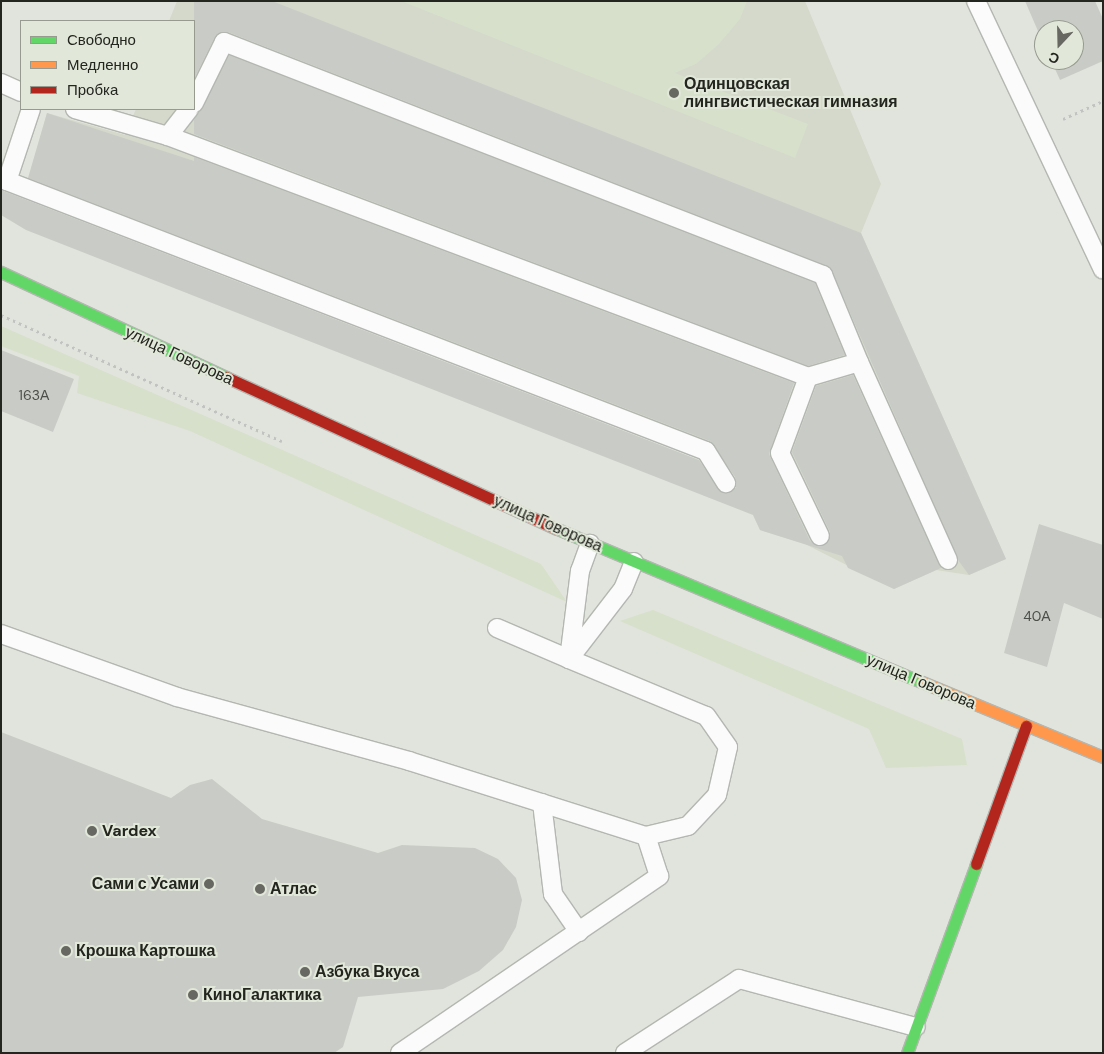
<!DOCTYPE html>
<html>
<head>
<meta charset="utf-8">
<style>
  body { margin:0 }
  #map { position:relative; width:1104px; height:1054px; overflow:hidden; background:#e1e4dc; font-family:"DM Sans",sans-serif }
  div>[style] { position:absolute }
  .built>* { inset:0; background:#d4d9cb }
  .green>* { inset:0; background:#d7e0ca }
  .building>* { inset:0; background:#c9ccc6 }
  .path>* { height:3px; margin-top:-1.5px; transform-origin:0; background:repeating-linear-gradient(90deg,#c1c3c0 0 2.5px,transparent 0 6.5px) }
  .roads { filter:drop-shadow(1px 0 #b4b7b1) drop-shadow(-1px 0 #b4b7b1) drop-shadow(0 1px #b4b7b1) drop-shadow(0 -1px #b4b7b1) }
  .lane>* { height:18px; margin:-9px; padding:0 9px; transform-origin:9px; border-radius:9px; background:#fafbfa }
  .fast>* { height:11px; margin:-5.5px; padding:0 5.5px; transform-origin:5.5px; border-radius:5.5px; background:#63d668 }
  .slow>* { height:11px; margin:-5.5px; padding:0 5.5px; transform-origin:5.5px; border-radius:5.5px; background:#ff974d }
  .jam>* { height:11px; margin:-5.5px; padding:0 5.5px; transform-origin:5.5px; border-radius:5.5px; background:#b3261e }
  .dots>* { width:14px; height:14px; translate:-50% -50%; box-sizing:border-box; border:2px solid #e2e8d9; border-radius:50% }
  span { translate:-50% -50%; white-space:nowrap; text-align:center; line-height:1.15; -webkit-text-stroke:4px #e2e8d9; paint-order:stroke }
  .number-label { font-size:14px; color:#4c4f49 }
  .number-label span { -webkit-text-stroke-width:0 }
  .poi-label { font-size:16px; color:#23251f; font-weight:700 }
  .left { translate:0 -50%; text-align:left }
  .right { translate:-100% -50%; text-align:right }
  .street-label { font-size:16px; color:#23251f }
  .frame { position:absolute; inset:0; border:2px solid #23251f; pointer-events:none }
  .legend { position:absolute; left:20px; top:20px; width:175px; height:90px; box-sizing:border-box; background:#e2e8d9; border:1px solid #969a8f; margin:0; padding:6px 9px; list-style:none; font-size:15px; color:#23251f }
  .legend li { display:flex; align-items:center; gap:10px; height:25px }
  .legend b { width:25px; border:1px solid #969a8f }
  .north { position:absolute; left:1034px; top:20px; width:50px; height:50px; box-sizing:border-box; background:#e2e8d9; border:1px solid #969a8f; border-radius:50%; rotate:201deg; font-size:14px; font-weight:700; line-height:20px; text-align:center; color:#23251f }
  .north::after { content:''; display:block; margin:auto; width:18px; height:22px; background:#666861; clip-path:polygon(50% 0,100% 100%,50% 72%,0 100%) }
</style>
</head>
<body>
<div id="map">
  <div class="built">
    <div style="clip-path:polygon(177px 1px,805px 1px,881px 184px,861px 233px,1006px 559px,969px 575px,936px 570px,894px 589px,805px 544px,760px 530px,723px 447px,28px 180px,47px 113px,125px 135px,136px 109px,194px 109px,194px 21px,169px 21px)"></div>
  </div>
  <div class="green">
    <div style="clip-path:polygon(401px 1px,747px 1px,740px 19px,719px 44px,696px 64px,675px 73px,808px 124px,795px 158px)"></div>
    <div style="clip-path:polygon(1px 326px,541px 564px,567px 602px,190px 431px,77px 393px,79px 376px,1px 346px)"></div>
    <div style="clip-path:polygon(653px 610px,962px 739px,967px 765px,886px 768px,869px 729px,620px 621px)"></div>
  </div>
  <div class="building">
    <div style="clip-path:polygon(194px 1px,272px 1px,861px 233px,1006px 559px,969px 575px,958px 560px,830px 267px,228px 32px,215px 37px,194px 79px)"></div>
    <div style="clip-path:polygon(1025px 1px,1095px 1px,1103px 19px,1103px 61px,1060px 80px,1051px 60px,1074px 60px,1074px 30px,1044px 30px,1044px 45px)"></div>
    <div style="clip-path:polygon(229px 55px,815px 283px,845px 355px,808px 366px,194px 134px,194px 120px)"></div>
    <div style="clip-path:polygon(47px 113px,194px 161px,194px 157px,794px 383px,769px 454px,810px 541px,819px 546px,828px 542px,830px 532px,792px 452px,816px 386px,853px 375px,941px 568px,894px 589px,848px 568px,842px 556px,760px 530px,753px 515px,26px 230px,1px 215px,1px 190px,699px 460px,721px 492px,736px 488px,735px 477px,710px 441px,28px 178px)"></div>
    <div style="clip-path:polygon(1px 350px,74px 379px,53px 432px,1px 411px)"></div>
    <div style="clip-path:polygon(1039px 524px,1103px 545px,1103px 619px,1064px 603px,1047px 667px,1004px 653px)"></div>
    <div style="clip-path:polygon(1px 732px,171px 798px,190px 785px,212px 779px,262px 819px,378px 853px,402px 845px,475px 848px,498px 859px,516px 878px,522px 900px,516px 927px,503px 950px,479px 971px,443px 989px,358px 997px,343px 1047px,334px 1053px,1px 1053px)"></div>
  </div>
  <div class="path">
    <div style="left:1063px;top:119px;width:44px;rotate:-24.2deg"></div>
    <div style="left:1px;top:315px;width:308px;rotate:24.2deg"></div>
  </div>
  <div class="roads">
    <div class="lane">
      <div style="left:976px;top:1px;width:297px;rotate:64.7deg"></div>
      <div style="left:1px;top:83px;width:22px;rotate:24deg"></div>
      <div style="left:194px;top:103px;width:68px;rotate:-63.8deg"></div>
      <div style="left:224px;top:42px;width:643px;rotate:21.26deg"></div>
      <div style="left:823px;top:275px;width:94px;rotate:67.5deg"></div>
      <div style="left:31px;top:109px;width:76px;rotate:108.4deg"></div>
      <div style="left:7px;top:181px;width:749px;rotate:21.12deg"></div>
      <div style="left:706px;top:451px;width:38px;rotate:58deg"></div>
      <div style="left:75px;top:109px;width:97px;rotate:16.2deg"></div>
      <div style="left:168px;top:136px;width:684px;rotate:20.63deg"></div>
      <div style="left:808px;top:377px;width:81px;rotate:110.2deg"></div>
      <div style="left:780px;top:453px;width:92px;rotate:64.3deg"></div>
      <div style="left:168px;top:136px;width:34px;rotate:-52deg"></div>
      <div style="left:808px;top:377px;width:53px;rotate:-16.4deg"></div>
      <div style="left:859px;top:362px;width:217px;rotate:65.8deg"></div>
      <div style="left:497px;top:628px;width:78px;rotate:23.3deg"></div>
      <div style="left:569px;top:659px;width:89px;rotate:-82.9deg"></div>
      <div style="left:580px;top:571px;width:29px;rotate:-70deg"></div>
      <div style="left:1px;top:634px;width:187px;rotate:19.7deg"></div>
      <div style="left:177px;top:697px;width:241px;rotate:15.4deg"></div>
      <div style="left:409px;top:761px;width:249px;rotate:17.6deg"></div>
      <div style="left:646px;top:836px;width:43px;rotate:-13.4deg"></div>
      <div style="left:688px;top:826px;width:42px;rotate:-46.9deg"></div>
      <div style="left:717px;top:795px;width:49px;rotate:-77.1deg"></div>
      <div style="left:728px;top:747px;width:38px;rotate:-125deg"></div>
      <div style="left:706px;top:716px;width:148px;rotate:-157.4deg"></div>
      <div style="left:569px;top:659px;width:88px;rotate:-52.4deg"></div>
      <div style="left:623px;top:589px;width:29px;rotate:-68deg"></div>
      <div style="left:542px;top:803px;width:92px;rotate:83.1deg"></div>
      <div style="left:553px;top:894px;width:46px;rotate:55.6deg"></div>
      <div style="left:400px;top:1053px;width:314px;rotate:-34.3deg"></div>
      <div style="left:659px;top:876px;width:42px;rotate:-108deg"></div>
      <div style="left:625px;top:1053px;width:136px;rotate:-33deg"></div>
      <div style="left:739px;top:979px;width:183px;rotate:15.2deg"></div>
    </div>
    <div class="fast">
      <div style="left:1px;top:272px;width:248px;rotate:25deg"></div>
      <div style="left:555px;top:528px;width:398px;rotate:22.8deg"></div>
      <div style="left:907px;top:1053px;width:201px;rotate:-69.9deg"></div>
    </div>
    <div class="slow">
      <div style="left:922px;top:682px;width:196px;rotate:22.5deg"></div>
    </div>
    <div class="jam">
      <div style="left:226px;top:377px;width:362px;rotate:24.7deg"></div>
      <div style="left:976px;top:864px;width:147px;rotate:-70.1deg"></div>
    </div>
  </div>
  <div class="dots">
    <div style="left:674px;top:93px;background:#666861"></div>
    <div style="left:92px;top:831px;background:#666861"></div>
    <div style="left:209px;top:884px;background:#666861"></div>
    <div style="left:260px;top:889px;background:#666861"></div>
    <div style="left:66px;top:951px;background:#666861"></div>
    <div style="left:305px;top:972px;background:#666861"></div>
    <div style="left:193px;top:995px;background:#666861"></div>
  </div>
  <div class="number-label">
    <span style="left:34px;top:395px">163А</span>
    <span style="left:1037px;top:616px">40А</span>
  </div>
  <div class="poi-label">
    <span class="left" style="left:684px;top:93px">Одинцовская<br>лингвистическая гимназия</span>
    <span class="left" style="left:102px;top:831px">Vardex</span>
    <span class="right" style="left:199px;top:884px">Сами с Усами</span>
    <span class="left" style="left:270px;top:889px">Атлас</span>
    <span class="left" style="left:76px;top:951px">Крошка Картошка</span>
    <span class="left" style="left:315px;top:972px">Азбука Вкуса</span>
    <span class="left" style="left:203px;top:995px">КиноГалактика</span>
  </div>
  <div class="street-label">
    <span style="left:179px;top:356px;rotate:25deg">улица Говорова</span>
    <span style="left:548px;top:524px;rotate:24deg">улица Говорова</span>
    <span style="left:921px;top:682px;rotate:23deg">улица Говорова</span>
  </div>
  <div class="frame"></div>
  <ul class="legend">
  <li><b style="height:6px;background:#63d668"></b>Свободно</li>
  <li><b style="height:6px;background:#ff974d"></b>Медленно</li>
  <li><b style="height:6px;background:#b3261e"></b>Пробка</li>
  </ul>
  <div class="north">С</div>
</div>
</body>
</html>
